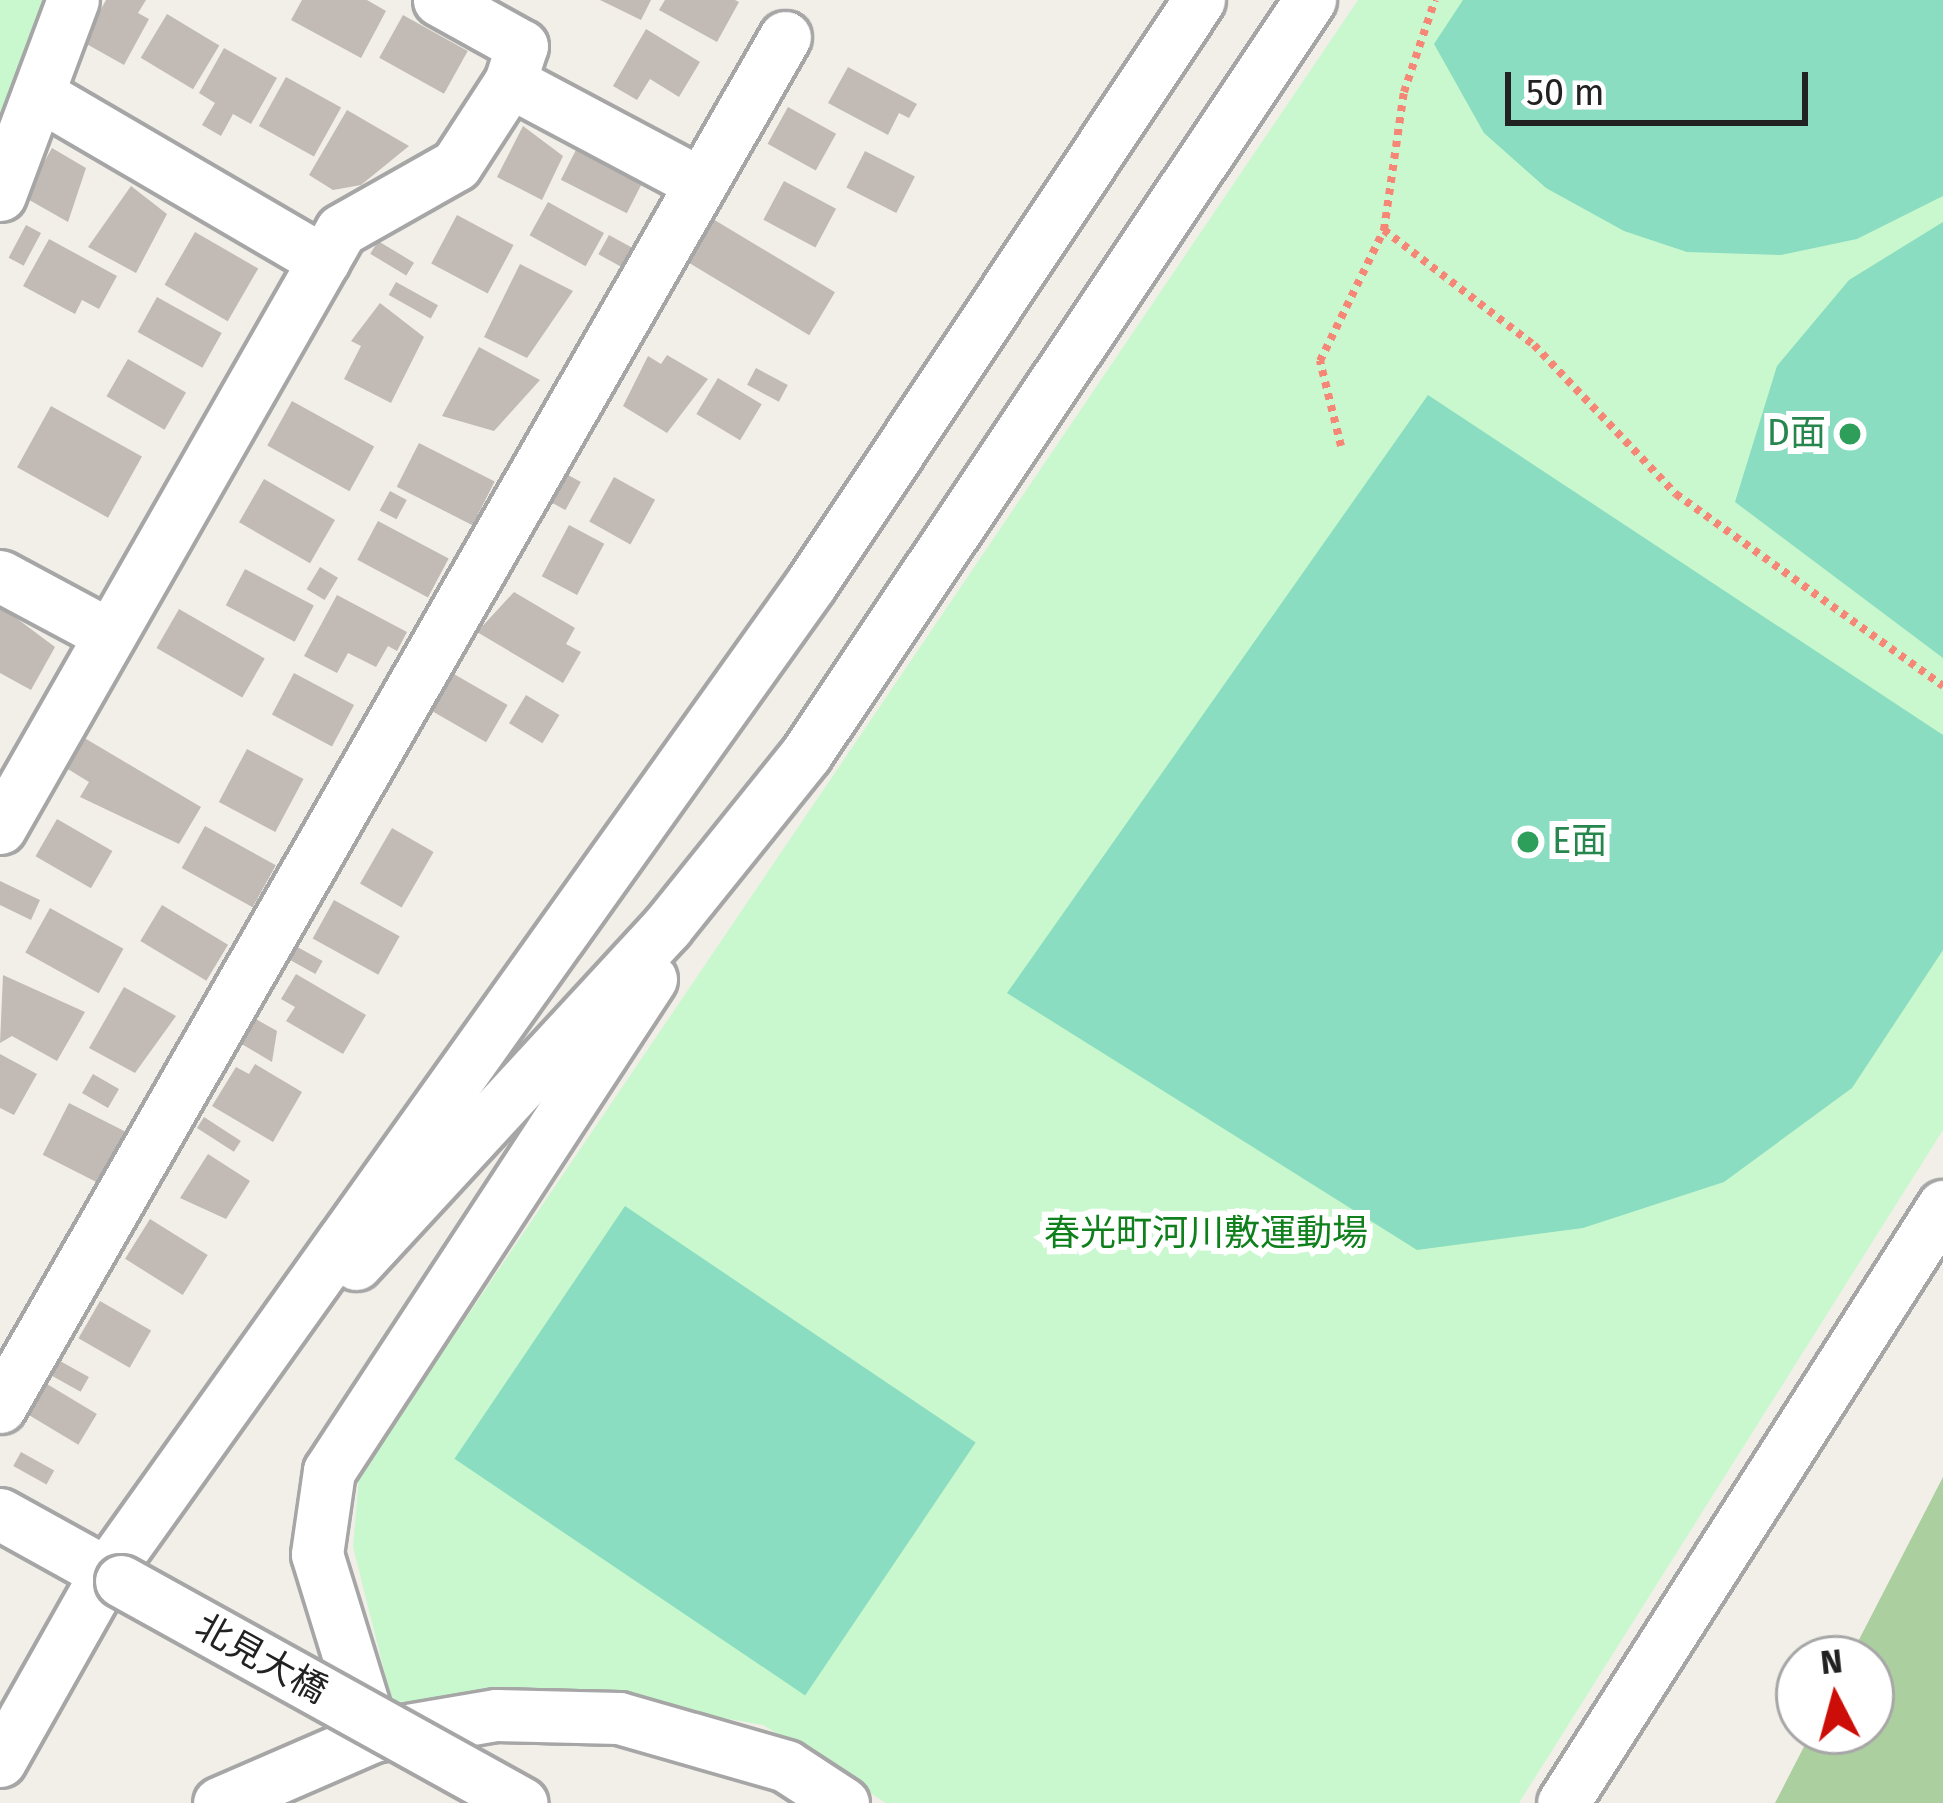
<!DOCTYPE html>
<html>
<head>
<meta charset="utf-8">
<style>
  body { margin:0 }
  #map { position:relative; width:1943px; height:1803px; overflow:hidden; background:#f2efe9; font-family:"Fira Sans","Noto Sans JP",sans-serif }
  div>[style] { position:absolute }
  .forest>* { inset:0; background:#accf9f }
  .park>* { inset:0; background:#c9f8cf }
  .pitch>* { inset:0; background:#8addc0; transform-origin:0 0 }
  .building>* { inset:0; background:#c2bbb5; transform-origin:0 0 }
  .path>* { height:8px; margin-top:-4px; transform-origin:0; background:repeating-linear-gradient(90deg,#f68776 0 6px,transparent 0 12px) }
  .roads { filter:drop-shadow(3px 0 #a6a6a6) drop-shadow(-3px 0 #a6a6a6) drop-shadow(0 3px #a6a6a6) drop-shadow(0 -3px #a6a6a6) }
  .minor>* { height:51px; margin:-25.5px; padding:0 25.5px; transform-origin:25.5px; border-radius:25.5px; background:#fff }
  .bridges { filter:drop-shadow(3px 0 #a6a6a6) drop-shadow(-3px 0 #a6a6a6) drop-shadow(0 3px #a6a6a6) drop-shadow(0 -3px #a6a6a6) }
  .minor-bridge>* { height:51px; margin:-25.5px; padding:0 25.5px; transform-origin:25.5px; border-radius:25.5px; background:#fff }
  .dots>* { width:33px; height:33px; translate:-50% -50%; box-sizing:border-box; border:6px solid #fff; border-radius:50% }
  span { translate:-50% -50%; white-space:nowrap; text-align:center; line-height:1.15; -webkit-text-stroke:12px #fff; paint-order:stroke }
  .leisure-label { font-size:36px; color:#27864d }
  .right { translate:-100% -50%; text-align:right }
  .left { translate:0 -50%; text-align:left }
  .park-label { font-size:36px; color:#10801d }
  .street-label { font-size:36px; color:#222 }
  .north { position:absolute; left:1775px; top:1635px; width:120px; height:120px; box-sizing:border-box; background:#fff; border:3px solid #a7a7a7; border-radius:50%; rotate:354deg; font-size:33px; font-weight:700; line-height:48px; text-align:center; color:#222 }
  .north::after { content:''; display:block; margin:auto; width:42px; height:54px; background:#cd0d07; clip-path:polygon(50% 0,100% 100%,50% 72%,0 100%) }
  .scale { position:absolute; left:1505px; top:72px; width:303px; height:54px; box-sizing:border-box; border:6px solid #222; border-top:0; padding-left:15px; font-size:36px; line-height:42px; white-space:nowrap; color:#222; -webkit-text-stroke:9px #fff; paint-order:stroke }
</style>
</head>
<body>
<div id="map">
  <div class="forest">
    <div style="clip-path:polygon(1943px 1477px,1943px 1803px,1775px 1803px,1812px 1731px,1871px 1731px,1871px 1659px,1849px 1659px)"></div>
  </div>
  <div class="park">
    <div style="clip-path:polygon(0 0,51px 0,0 139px)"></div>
    <div style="clip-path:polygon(1358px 0,1943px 0,1943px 1130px,1519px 1803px,886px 1803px,763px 1725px,592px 1695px,392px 1702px,353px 1547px,359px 1476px)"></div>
  </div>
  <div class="pitch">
    <div style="clip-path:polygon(1463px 0,1943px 0,1943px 196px,1857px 239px,1781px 255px,1687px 252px,1624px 231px,1546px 188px,1484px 133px,1434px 44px)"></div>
    <div style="clip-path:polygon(1943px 222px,1943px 658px,1735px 502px,1777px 366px,1849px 280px)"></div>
    <div style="clip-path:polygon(1428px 395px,1943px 735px,1943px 950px,1852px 1088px,1724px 1182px,1583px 1228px,1417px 1250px,1007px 993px)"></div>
    <div style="left:625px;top:1206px;width:423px;height:305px;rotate:34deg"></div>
  </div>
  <div class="building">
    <div style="clip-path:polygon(106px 0,146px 0,138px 13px,149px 19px,124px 65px,83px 42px)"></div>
    <div style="clip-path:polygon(302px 0,367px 0,386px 11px,361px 58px,291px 20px)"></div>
    <div style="clip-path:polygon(600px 0,651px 0,641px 20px)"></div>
    <div style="clip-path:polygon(665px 0,735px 0,739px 2px,717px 42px,659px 10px)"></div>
    <div style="left:167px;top:14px;width:61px;height:51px;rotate:31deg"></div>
    <div style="left:403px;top:15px;width:74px;height:49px;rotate:29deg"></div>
    <div style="clip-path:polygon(646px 29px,700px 62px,679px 97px,650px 79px,637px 100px,613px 86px)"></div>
    <div style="clip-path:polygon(224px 48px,277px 78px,251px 124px,233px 114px,221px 136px,202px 125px,215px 103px,199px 93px)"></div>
    <div style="clip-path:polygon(848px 67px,917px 104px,909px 118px,899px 113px,888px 135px,828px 103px)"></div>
    <div style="left:286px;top:77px;width:63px;height:56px;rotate:29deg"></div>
    <div style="left:788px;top:107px;width:55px;height:42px;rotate:29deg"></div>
    <div style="clip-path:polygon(347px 110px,409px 146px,361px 185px,333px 190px,309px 175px)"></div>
    <div style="clip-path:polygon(523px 126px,563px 156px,542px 200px,497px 177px)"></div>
    <div style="left:579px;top:144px;width:74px;height:40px;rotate:27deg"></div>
    <div style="clip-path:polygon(52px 148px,86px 168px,68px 222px,24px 197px)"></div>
    <div style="left:865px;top:151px;width:56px;height:41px;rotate:27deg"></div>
    <div style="left:784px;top:181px;width:59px;height:44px;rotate:28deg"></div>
    <div style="clip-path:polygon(131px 186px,167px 214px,136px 273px,88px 247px)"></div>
    <div style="left:548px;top:202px;width:64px;height:38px;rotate:29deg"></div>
    <div style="left:703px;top:213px;width:154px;height:50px;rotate:31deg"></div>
    <div style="left:457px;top:215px;width:64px;height:55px;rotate:28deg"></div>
    <div style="left:26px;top:225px;width:17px;height:37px;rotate:28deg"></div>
    <div style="left:195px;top:232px;width:73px;height:61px;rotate:30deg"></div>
    <div style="left:609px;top:235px;width:26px;height:22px;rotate:29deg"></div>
    <div style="clip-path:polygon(49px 239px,117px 276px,99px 309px,82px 300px,75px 314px,23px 286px)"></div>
    <div style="left:378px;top:241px;width:42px;height:15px;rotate:31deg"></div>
    <div style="clip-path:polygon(520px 264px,573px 291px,527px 358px,484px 337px)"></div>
    <div style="left:396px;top:282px;width:48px;height:15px;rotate:29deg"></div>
    <div style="left:157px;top:297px;width:74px;height:40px;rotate:29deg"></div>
    <div style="clip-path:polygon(380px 303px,424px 337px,391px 403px,344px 379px,361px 346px,351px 341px)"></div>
    <div style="clip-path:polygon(479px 347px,540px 380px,494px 431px,442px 416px)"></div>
    <div style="clip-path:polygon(667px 355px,708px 379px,667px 433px,623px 406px,648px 356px,661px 364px)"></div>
    <div style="left:128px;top:359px;width:67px;height:43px;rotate:30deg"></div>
    <div style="left:756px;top:368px;width:36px;height:19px;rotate:28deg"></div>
    <div style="left:718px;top:378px;width:51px;height:42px;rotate:31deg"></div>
    <div style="left:292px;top:401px;width:94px;height:51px;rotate:29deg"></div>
    <div style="left:51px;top:406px;width:104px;height:70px;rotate:29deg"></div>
    <div style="left:419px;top:443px;width:85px;height:49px;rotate:27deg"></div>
    <div style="left:559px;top:470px;width:25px;height:32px;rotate:29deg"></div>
    <div style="left:614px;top:477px;width:47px;height:51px;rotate:29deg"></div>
    <div style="left:264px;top:479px;width:82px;height:50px;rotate:30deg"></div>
    <div style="left:390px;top:491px;width:19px;height:22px;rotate:28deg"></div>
    <div style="left:378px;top:521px;width:80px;height:44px;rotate:28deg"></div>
    <div style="left:569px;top:525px;width:40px;height:58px;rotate:28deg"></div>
    <div style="left:320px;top:567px;width:21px;height:26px;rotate:31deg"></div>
    <div style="left:245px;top:569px;width:78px;height:41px;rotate:28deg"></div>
    <div style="clip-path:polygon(514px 592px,575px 628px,566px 644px,581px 652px,563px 683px,477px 632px)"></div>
    <div style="clip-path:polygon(337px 595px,407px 632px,397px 651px,388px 646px,376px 667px,348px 653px,337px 673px,304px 656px)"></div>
    <div style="clip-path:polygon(0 606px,55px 647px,31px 690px,0 673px)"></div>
    <div style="left:179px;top:609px;width:99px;height:45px;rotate:30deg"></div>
    <div style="left:447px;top:670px;width:70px;height:43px;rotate:30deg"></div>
    <div style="left:294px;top:673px;width:68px;height:47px;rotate:28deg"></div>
    <div style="left:526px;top:695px;width:39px;height:33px;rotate:31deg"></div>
    <div style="clip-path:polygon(76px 733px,201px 807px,179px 844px,80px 797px,89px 782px,58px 763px)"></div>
    <div style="left:247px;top:749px;width:64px;height:60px;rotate:28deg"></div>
    <div style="left:57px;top:819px;width:64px;height:43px;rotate:30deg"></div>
    <div style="left:205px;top:826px;width:81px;height:48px;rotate:29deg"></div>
    <div style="left:392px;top:828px;width:48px;height:64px;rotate:30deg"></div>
    <div style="clip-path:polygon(0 881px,40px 900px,31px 920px,0 905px)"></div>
    <div style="left:334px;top:900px;width:75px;height:44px;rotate:29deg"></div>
    <div style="left:162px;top:905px;width:77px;height:42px;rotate:31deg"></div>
    <div style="left:50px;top:908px;width:84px;height:51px;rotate:29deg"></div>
    <div style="left:292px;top:944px;width:35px;height:15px;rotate:29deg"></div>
    <div style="clip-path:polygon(296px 974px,366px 1015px,343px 1054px,286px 1021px,295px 1007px,281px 999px)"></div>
    <div style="clip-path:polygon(3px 975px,85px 1012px,57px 1061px,12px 1036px,0 1043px)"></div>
    <div style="clip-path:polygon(124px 987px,176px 1016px,135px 1073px,89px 1048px)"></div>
    <div style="clip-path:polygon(254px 1018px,277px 1031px,272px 1062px,240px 1043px)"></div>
    <div style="clip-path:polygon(0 1054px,37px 1074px,14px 1115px,0 1108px)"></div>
    <div style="clip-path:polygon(255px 1064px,302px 1092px,273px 1142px,212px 1106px,236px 1067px,249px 1074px)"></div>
    <div style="left:93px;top:1074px;width:30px;height:22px;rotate:30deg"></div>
    <div style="left:69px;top:1103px;width:63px;height:58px;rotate:27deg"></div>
    <div style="left:204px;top:1117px;width:44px;height:13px;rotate:33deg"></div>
    <div style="clip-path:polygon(208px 1154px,250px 1181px,226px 1219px,180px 1198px)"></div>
    <div style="left:150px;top:1219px;width:68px;height:47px;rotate:32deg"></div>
    <div style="left:100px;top:1301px;width:59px;height:43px;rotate:30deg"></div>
    <div style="left:60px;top:1361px;width:33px;height:17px;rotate:29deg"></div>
    <div style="left:42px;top:1381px;width:64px;height:36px;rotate:31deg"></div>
    <div style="left:21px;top:1452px;width:38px;height:16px;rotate:29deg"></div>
  </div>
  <div class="path">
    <div style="left:1384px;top:230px;width:189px;rotate:37.5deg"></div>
    <div style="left:1534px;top:345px;width:206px;rotate:46.4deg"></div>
    <div style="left:1676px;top:494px;width:329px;rotate:35.7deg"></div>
    <div style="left:1341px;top:446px;width:88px;rotate:-103.9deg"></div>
    <div style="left:1320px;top:361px;width:146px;rotate:-64deg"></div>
    <div style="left:1384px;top:230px;width:139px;rotate:-81.8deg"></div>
    <div style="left:1404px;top:92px;width:97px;rotate:-71.4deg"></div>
  </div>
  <div class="roads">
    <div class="minor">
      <div style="left:510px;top:82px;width:213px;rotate:28deg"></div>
      <div style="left:38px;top:94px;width:331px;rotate:30.3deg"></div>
      <div style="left:0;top:195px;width:208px;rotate:-69.5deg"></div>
      <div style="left:0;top:576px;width:123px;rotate:28.2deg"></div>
      <div style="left:0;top:828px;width:688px;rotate:-60.31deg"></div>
      <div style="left:341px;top:230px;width:132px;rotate:-29.5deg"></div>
      <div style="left:456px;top:165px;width:99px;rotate:-57deg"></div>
      <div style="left:510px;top:82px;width:38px;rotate:-72deg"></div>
      <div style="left:522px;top:46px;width:95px;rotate:-151deg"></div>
      <div style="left:356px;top:1264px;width:459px;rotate:-47.3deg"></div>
      <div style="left:667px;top:927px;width:222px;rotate:-51.2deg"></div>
      <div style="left:806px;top:754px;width:907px;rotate:-56.24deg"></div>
      <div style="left:0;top:1407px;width:1579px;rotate:-60.19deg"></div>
      <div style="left:0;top:1514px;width:138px;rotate:29deg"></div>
      <div style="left:373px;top:1736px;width:190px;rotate:-107.1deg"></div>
      <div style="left:317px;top:1554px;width:84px;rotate:-81.8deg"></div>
      <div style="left:329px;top:1471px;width:588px;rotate:-56.8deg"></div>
      <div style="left:0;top:1761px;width:216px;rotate:-60.6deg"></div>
      <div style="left:106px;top:1573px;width:1215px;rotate:-54.52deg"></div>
      <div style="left:811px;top:584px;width:701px;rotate:-56.4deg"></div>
      <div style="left:219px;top:1803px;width:168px;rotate:-23.5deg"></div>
      <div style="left:373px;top:1736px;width:125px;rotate:-9.7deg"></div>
      <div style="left:496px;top:1715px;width:123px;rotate:1.4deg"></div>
      <div style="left:619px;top:1718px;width:174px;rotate:16deg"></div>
      <div style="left:786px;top:1766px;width:68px;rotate:33deg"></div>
      <div style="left:1563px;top:1803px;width:708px;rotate:-57.52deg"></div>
    </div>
  </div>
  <div class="bridges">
    <div class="minor-bridge">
      <div style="left:121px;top:1581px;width:458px;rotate:29deg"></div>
    </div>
  </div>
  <div class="dots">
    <div style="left:1850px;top:434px;background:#2e9e5b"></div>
    <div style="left:1528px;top:842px;background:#2e9e5b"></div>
  </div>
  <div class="leisure-label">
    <span class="right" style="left:1826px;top:434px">D面</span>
    <span class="left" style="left:1552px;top:842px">E面</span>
  </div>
  <div class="park-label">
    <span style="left:1206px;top:1234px">春光町河川敷運動場</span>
  </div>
  <div class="street-label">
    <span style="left:261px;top:1659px;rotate:29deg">北見大橋</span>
  </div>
  <div class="north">N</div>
  <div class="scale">50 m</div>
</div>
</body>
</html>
